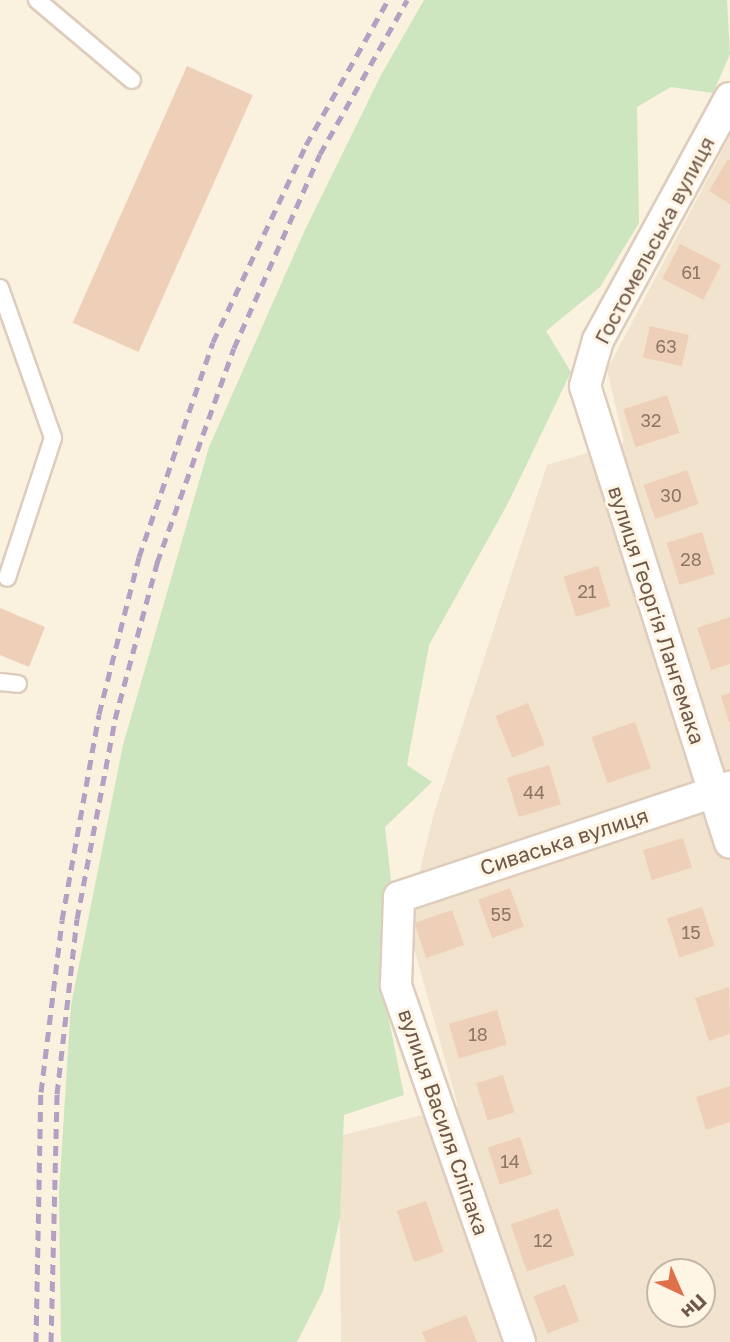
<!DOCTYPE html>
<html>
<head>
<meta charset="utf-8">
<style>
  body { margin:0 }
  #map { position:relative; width:730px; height:1342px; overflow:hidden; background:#faf1df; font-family:"Golos Text",sans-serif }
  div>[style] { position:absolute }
  .residential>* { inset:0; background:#f1e3ce }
  .green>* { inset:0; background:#cee6bf }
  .building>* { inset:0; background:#eed0b9; transform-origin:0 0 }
  .roads { filter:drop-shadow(2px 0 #decdbc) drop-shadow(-2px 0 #decdbc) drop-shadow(0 2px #decdbc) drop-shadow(0 -2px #decdbc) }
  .service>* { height:16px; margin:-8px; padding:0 8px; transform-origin:8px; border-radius:8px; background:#fff }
  .minor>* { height:30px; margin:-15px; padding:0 15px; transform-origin:15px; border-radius:15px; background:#fff }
  .rail>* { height:5px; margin-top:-2.5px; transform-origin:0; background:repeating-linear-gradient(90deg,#b3a0c2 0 10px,transparent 0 17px) }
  span { translate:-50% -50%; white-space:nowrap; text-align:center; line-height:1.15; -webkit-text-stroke:6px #fef5e5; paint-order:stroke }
  .number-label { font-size:18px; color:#8f7665 }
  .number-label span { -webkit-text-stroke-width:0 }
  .street-label { font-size:21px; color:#6f5849 }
  .north { position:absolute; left:646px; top:1258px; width:70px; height:70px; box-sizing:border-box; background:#fef5e5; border:2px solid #c5b6a7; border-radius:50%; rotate:136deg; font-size:19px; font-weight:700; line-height:28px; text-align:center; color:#6f5849 }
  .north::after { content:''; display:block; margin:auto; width:24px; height:32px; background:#df704a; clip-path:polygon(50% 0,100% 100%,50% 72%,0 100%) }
</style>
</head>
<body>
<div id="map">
  <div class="residential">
    <div style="clip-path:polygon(evenodd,730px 136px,730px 1342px,341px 1342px,339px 1136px,458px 1106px,407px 923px,434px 813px,547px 465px,624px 442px,607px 370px,730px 136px,660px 1272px,702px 1272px,702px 1314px,660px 1314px,660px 1272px)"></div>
  </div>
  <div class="green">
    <div style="clip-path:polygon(424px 0,727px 0,730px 54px,713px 93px,671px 87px,637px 107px,639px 223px,600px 287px,546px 331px,571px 372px,507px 505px,429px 645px,407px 765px,432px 782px,385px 827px,392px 889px,385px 1000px,404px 1095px,344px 1115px,340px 1218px,323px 1291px,297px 1342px,61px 1342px,59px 1192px,71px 1005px,123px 745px,209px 447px,304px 232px,381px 75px)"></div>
  </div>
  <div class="building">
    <div style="left:187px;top:66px;width:72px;height:281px;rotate:24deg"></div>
    <div style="clip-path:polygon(728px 159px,730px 160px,730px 204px,709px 191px)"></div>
    <div style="left:680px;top:244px;width:46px;height:39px;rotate:27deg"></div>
    <div style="left:650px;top:326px;width:40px;height:32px;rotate:13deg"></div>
    <div style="left:667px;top:395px;width:40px;height:46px;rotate:72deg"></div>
    <div style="left:687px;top:470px;width:36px;height:46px;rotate:71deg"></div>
    <div style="left:702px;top:532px;width:44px;height:37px;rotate:73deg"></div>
    <div style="left:598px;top:566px;width:42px;height:36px;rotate:73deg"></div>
    <div style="clip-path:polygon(0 608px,45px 627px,29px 667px,0 655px)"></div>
    <div style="clip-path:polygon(730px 617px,730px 664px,711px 670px,697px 628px)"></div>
    <div style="clip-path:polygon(730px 693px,730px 721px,729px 722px,721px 696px)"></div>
    <div style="left:528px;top:703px;width:45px;height:35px;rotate:68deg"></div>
    <div style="left:635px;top:722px;width:49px;height:46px;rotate:71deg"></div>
    <div style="left:549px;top:765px;width:41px;height:44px;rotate:73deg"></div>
    <div style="left:683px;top:838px;width:31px;height:42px;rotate:73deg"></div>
    <div style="left:510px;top:888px;width:41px;height:34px;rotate:70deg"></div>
    <div style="left:702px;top:907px;width:41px;height:37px;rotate:72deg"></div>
    <div style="left:452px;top:910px;width:37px;height:40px;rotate:71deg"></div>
    <div style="clip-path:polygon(729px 987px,730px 1034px,709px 1041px,695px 998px)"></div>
    <div style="left:497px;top:1010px;width:36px;height:50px;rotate:74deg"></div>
    <div style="left:503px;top:1075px;width:39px;height:28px;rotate:73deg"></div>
    <div style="clip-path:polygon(730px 1086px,730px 1122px,706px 1130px,696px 1097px)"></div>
    <div style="left:520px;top:1137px;width:39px;height:34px;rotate:72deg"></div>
    <div style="left:426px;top:1201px;width:54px;height:31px;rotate:71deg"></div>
    <div style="left:558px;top:1208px;width:50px;height:50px;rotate:71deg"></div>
    <div style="left:565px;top:1284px;width:40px;height:34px;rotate:69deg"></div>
    <div style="clip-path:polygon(466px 1315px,477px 1342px,426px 1342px,422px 1332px)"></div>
  </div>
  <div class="roads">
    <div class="service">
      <div style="left:37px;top:0;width:124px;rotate:40.1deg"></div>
      <div style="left:0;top:288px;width:159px;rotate:70.5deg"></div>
      <div style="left:53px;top:438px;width:147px;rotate:108.2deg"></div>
      <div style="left:0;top:682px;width:18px;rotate:6deg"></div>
    </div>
    <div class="minor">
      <div style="left:730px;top:98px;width:276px;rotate:118.6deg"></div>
      <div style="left:598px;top:340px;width:48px;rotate:105.8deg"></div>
      <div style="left:585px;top:386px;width:479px;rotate:72.4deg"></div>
      <div style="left:520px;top:1342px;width:378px;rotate:-109.2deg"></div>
      <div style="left:396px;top:985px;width:88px;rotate:-88deg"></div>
      <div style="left:399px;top:897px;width:349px;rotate:-18.4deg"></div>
    </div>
  </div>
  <div class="rail">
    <div style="left:36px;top:1342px;width:250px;rotate:-88.9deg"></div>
    <div style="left:41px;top:1092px;width:173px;rotate:-83deg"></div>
    <div style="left:62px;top:920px;width:209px;rotate:-79.8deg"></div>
    <div style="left:99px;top:714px;width:162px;rotate:-75.7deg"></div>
    <div style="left:139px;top:557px;width:227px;rotate:-71deg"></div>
    <div style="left:213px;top:342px;width:218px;rotate:-64.7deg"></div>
    <div style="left:306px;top:145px;width:167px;rotate:-60.5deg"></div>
    <div style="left:51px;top:1342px;width:248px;rotate:-88.6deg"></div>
    <div style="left:57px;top:1094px;width:176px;rotate:-83.5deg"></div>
    <div style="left:77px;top:919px;width:204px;rotate:-79.2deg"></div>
    <div style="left:115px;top:719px;width:162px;rotate:-74.9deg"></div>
    <div style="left:157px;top:563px;width:228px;rotate:-70.3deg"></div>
    <div style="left:234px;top:348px;width:212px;rotate:-66.1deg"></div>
    <div style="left:320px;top:154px;width:177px;rotate:-60.5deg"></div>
  </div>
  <div class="number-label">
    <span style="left:691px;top:272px">61</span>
    <span style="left:666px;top:346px">63</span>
    <span style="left:651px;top:420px">32</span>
    <span style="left:671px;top:495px">30</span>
    <span style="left:691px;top:559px">28</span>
    <span style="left:587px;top:591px">21</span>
    <span style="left:534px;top:792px">44</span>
    <span style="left:501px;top:914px">55</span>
    <span style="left:691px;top:932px">15</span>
    <span style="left:478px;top:1034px">18</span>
    <span style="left:510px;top:1161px">14</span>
    <span style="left:543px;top:1240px">12</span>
  </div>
  <div class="street-label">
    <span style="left:654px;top:240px;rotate:-62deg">Гостомельська вулиця</span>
    <span style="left:657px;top:615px;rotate:72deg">вулиця Георгія Лангемака</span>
    <span style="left:564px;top:841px;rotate:-18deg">Сиваська вулиця</span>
    <span style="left:444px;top:1122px;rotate:71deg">вулиця Василя Сліпака</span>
  </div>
  <div class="north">Пн</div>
</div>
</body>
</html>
